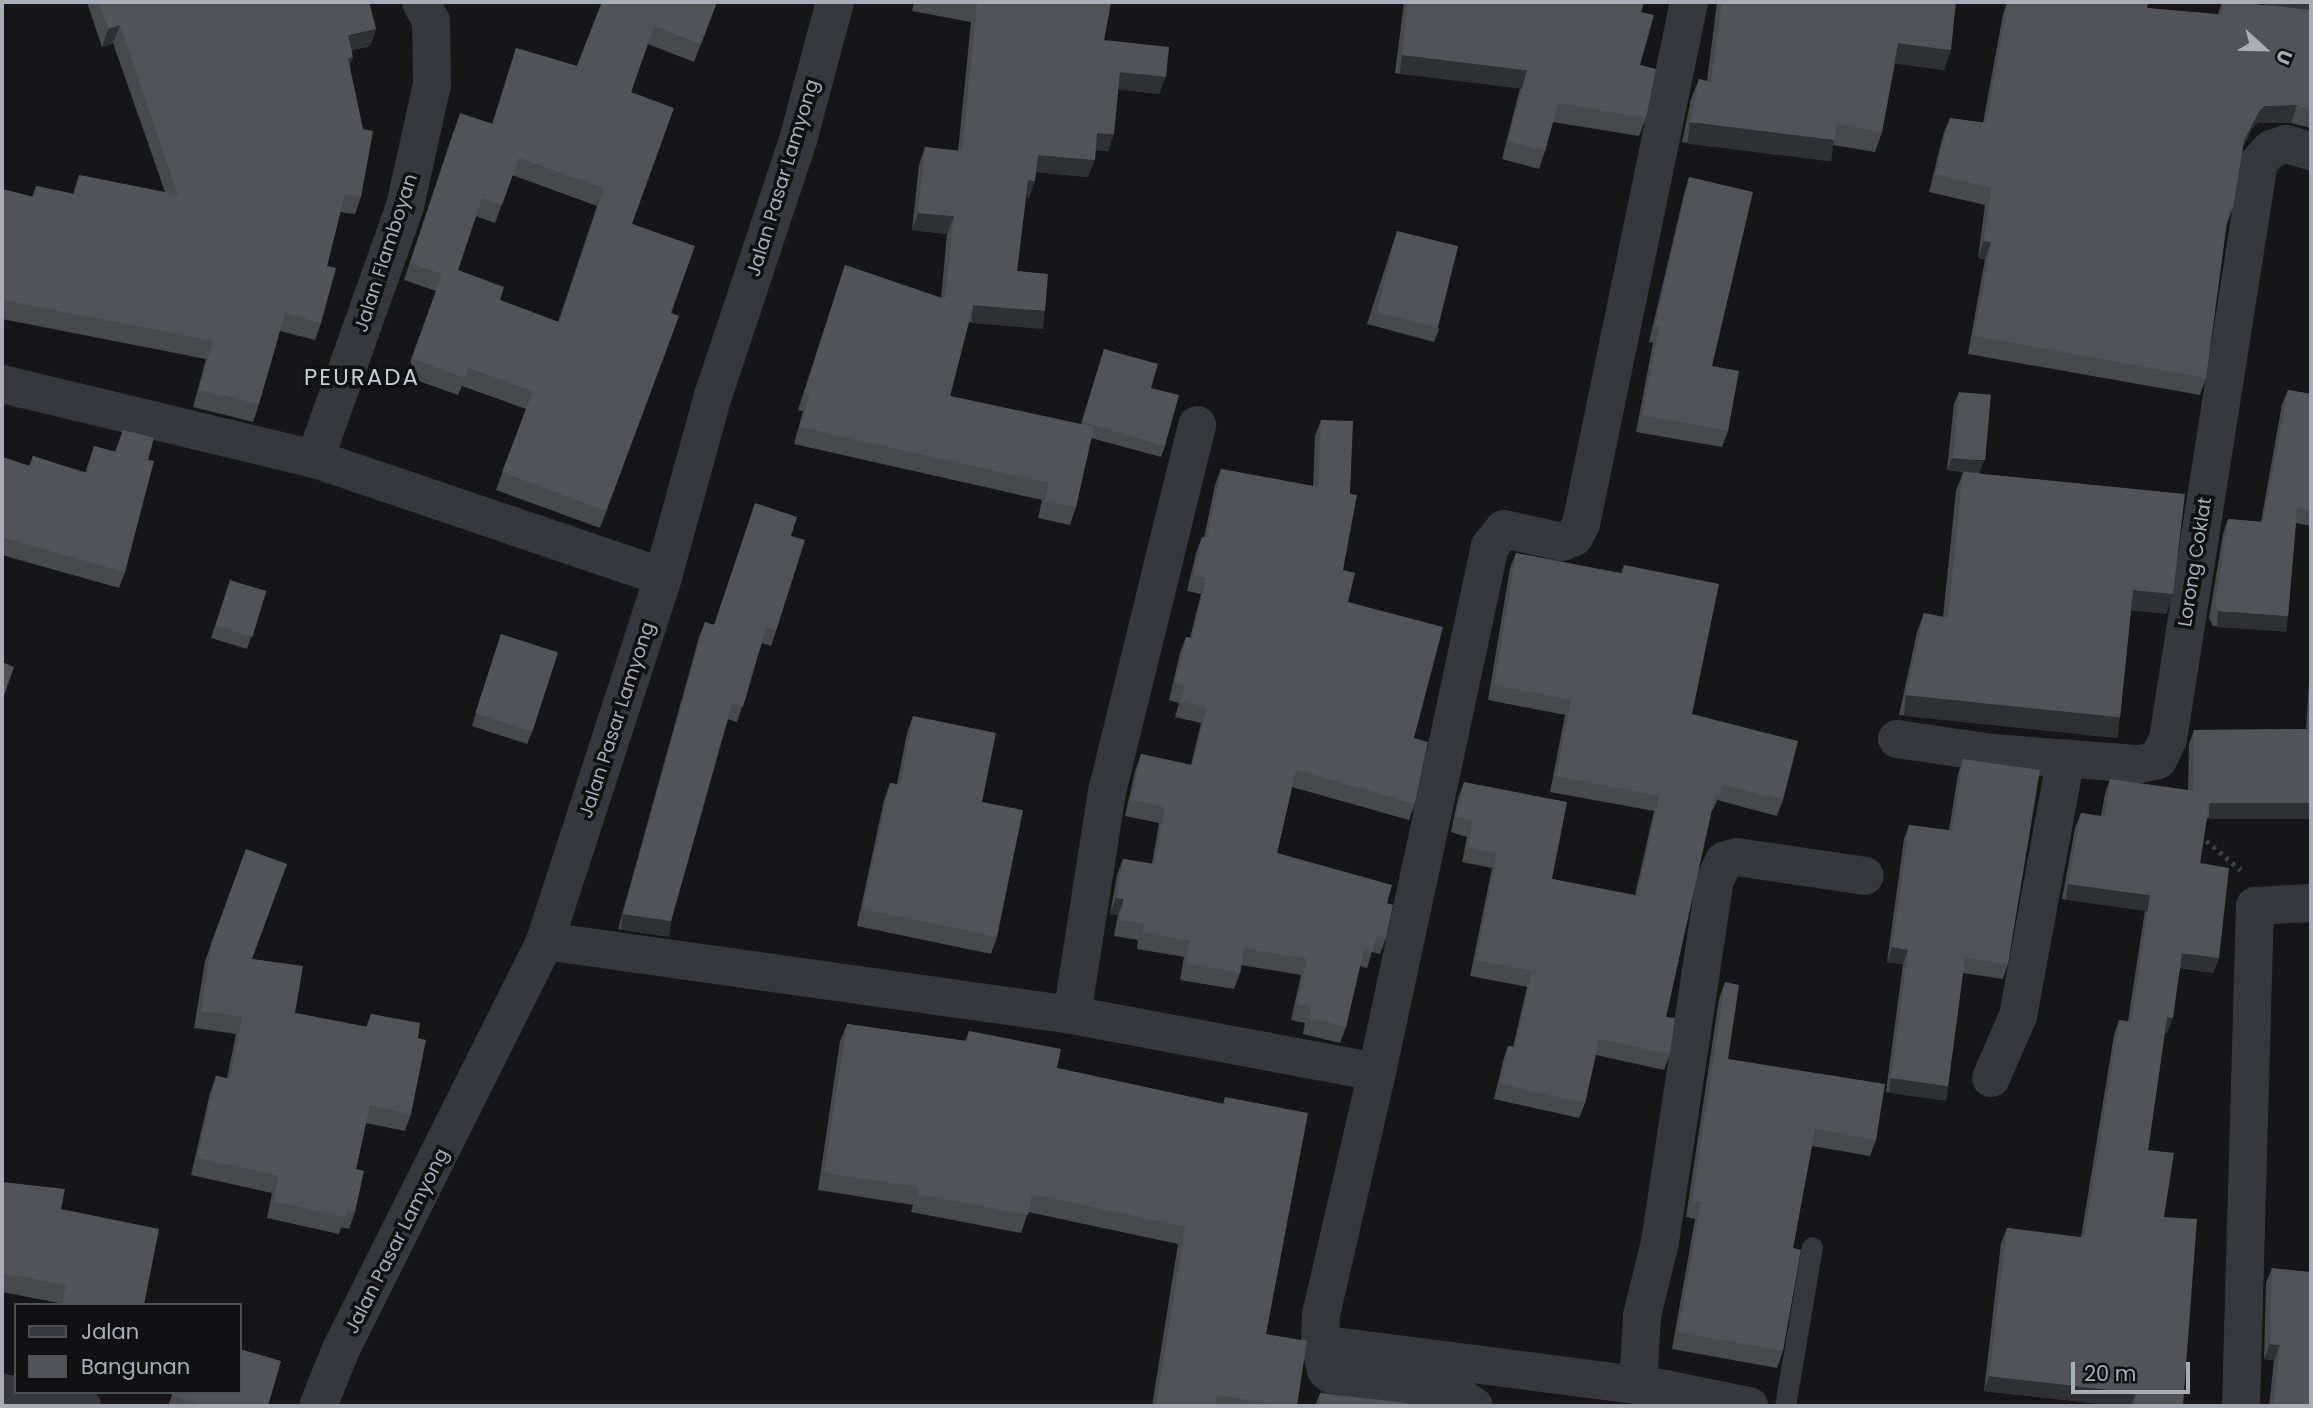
<!DOCTYPE html>
<html>
<head>
<meta charset="utf-8">
<style>
  body { margin:0 }
  #map { position:relative; width:2313px; height:1408px; overflow:hidden; background:#161618; font-family:Poppins,sans-serif }
  div>[style] { position:absolute }
  .path>* { height:4.5px; margin-top:-2.25px; transform-origin:0; background:repeating-linear-gradient(90deg,#3d3f44 0 3.5px,transparent 0 8.5px) }
  .lane>* { height:21px; margin:-10.5px; padding:0 10.5px; transform-origin:10.5px; border-radius:10.5px; background:#37383d }
  .street>* { height:38px; margin:-19px; padding:0 19px; transform-origin:19px; border-radius:19px; background:#37383d }
  .wall>* { inset:0; background:#47494d }
  .shaded-wall>* { inset:0; background:#2f3033; transform-origin:0 0 }
  .building>* { inset:0; background:#525359; transform-origin:0 0 }
  span { translate:-50% -50%; white-space:nowrap; text-align:center; line-height:1.15; -webkit-text-stroke:7px #111113; paint-order:stroke }
  .street-label { font-size:19px; color:#a8adb8 }
  .quarter-label { font-size:23px; color:#c9ccd4; letter-spacing:2px }
  .frame { position:absolute; inset:0; border:4px solid #a8adb8; pointer-events:none }
  .legend { position:absolute; left:14px; top:1303px; width:228px; height:91px; box-sizing:border-box; background:#111113; border:2px solid #4d4f55; margin:0; padding:9px 12px; list-style:none; font-size:21px; color:#a8adb8 }
  .legend li { display:flex; align-items:center; gap:14px; height:35px }
  .legend b { width:35px; border:2px solid #4d4f55 }
  .north { position:absolute; left:2229px; top:14px; width:70px; height:70px; -webkit-text-stroke:5px #111113; paint-order:stroke; rotate:112deg; font-size:19px; font-weight:700; line-height:28px; text-align:center; color:#a8adb8 }
  .north::after { content:''; display:block; margin:auto; width:24px; height:32px; background:#a8adb8; clip-path:polygon(50% 0,100% 100%,50% 72%,0 100%) }
  .scale { position:absolute; left:2071px; top:1362px; width:119px; height:32px; box-sizing:border-box; border:4px solid #a8adb8; border-top:0; padding-left:9px; font-size:21px; line-height:24px; white-space:nowrap; color:#a8adb8; -webkit-text-stroke:5px #111113; paint-order:stroke }
</style>
</head>
<body>
<div id="map">
  <div class="path">
    <div style="left:2200px;top:835px;width:54px;rotate:40.5deg"></div>
  </div>
  <div class="lane">
    <div style="left:1785px;top:1406px;width:161px;rotate:-80.4deg"></div>
  </div>
  <div class="street">
    <div style="left:2283px;top:2px;width:29px;rotate:12deg"></div>
    <div style="left:2px;top:384px;width:322px;rotate:13.5deg"></div>
    <div style="left:315px;top:459px;width:367px;rotate:18.7deg"></div>
    <div style="left:315px;top:459px;width:269px;rotate:-70.4deg"></div>
    <div style="left:405px;top:206px;width:125px;rotate:-77.5deg"></div>
    <div style="left:432px;top:84px;width:63px;rotate:-90.9deg"></div>
    <div style="left:431px;top:21px;width:21px;rotate:-118deg"></div>
    <div style="left:1897px;top:739px;width:96px;rotate:8.4deg"></div>
    <div style="left:1992px;top:753px;width:148px;rotate:4.3deg"></div>
    <div style="left:2140px;top:764px;width:18px;rotate:-13deg"></div>
    <div style="left:2158px;top:760px;width:23px;rotate:-65deg"></div>
    <div style="left:2168px;top:739px;width:584px;rotate:-81.04deg"></div>
    <div style="left:2259px;top:162px;width:18px;rotate:-47deg"></div>
    <div style="left:2271px;top:149px;width:16px;rotate:-18deg"></div>
    <div style="left:2286px;top:144px;width:26px;rotate:16deg"></div>
    <div style="left:545px;top:941px;width:532px;rotate:7.99deg"></div>
    <div style="left:1072px;top:1015px;width:310px;rotate:10.6deg"></div>
    <div style="left:1377px;top:1072px;width:248px;rotate:103deg"></div>
    <div style="left:1321px;top:1314px;width:30px;rotate:92deg"></div>
    <div style="left:1320px;top:1344px;width:349px;rotate:7.4deg"></div>
    <div style="left:1666px;top:1389px;width:85px;rotate:11.6deg"></div>
    <div style="left:1072px;top:1015px;width:226px;rotate:-81.1deg"></div>
    <div style="left:1107px;top:792px;width:378px;rotate:-76.2deg"></div>
    <div style="left:1377px;top:1072px;width:538px;rotate:-77.88deg"></div>
    <div style="left:1490px;top:546px;width:22px;rotate:-51deg"></div>
    <div style="left:1504px;top:529px;width:59px;rotate:12.6deg"></div>
    <div style="left:1562px;top:542px;width:13px;rotate:-23deg"></div>
    <div style="left:1574px;top:537px;width:15px;rotate:-62deg"></div>
    <div style="left:1581px;top:524px;width:533px;rotate:-78.31deg"></div>
    <div style="left:1991px;top:1078px;width:68px;rotate:-66.5deg"></div>
    <div style="left:2018px;top:1016px;width:262px;rotate:-79.5deg"></div>
    <div style="left:1320px;top:1344px;width:27px;rotate:77deg"></div>
    <div style="left:1326px;top:1370px;width:8px;rotate:40deg"></div>
    <div style="left:1332px;top:1375px;width:103px;rotate:8.4deg"></div>
    <div style="left:1434px;top:1390px;width:26px;rotate:13deg"></div>
    <div style="left:1459px;top:1396px;width:18px;rotate:34deg"></div>
    <div style="left:1638px;top:1386px;width:70px;rotate:-86.7deg"></div>
    <div style="left:1642px;top:1316px;width:76px;rotate:-76.3deg"></div>
    <div style="left:1660px;top:1242px;width:366px;rotate:-81.4deg"></div>
    <div style="left:1715px;top:880px;width:21px;rotate:-65deg"></div>
    <div style="left:1724px;top:861px;width:14px;rotate:-17deg"></div>
    <div style="left:1737px;top:857px;width:129px;rotate:8.4deg"></div>
    <div style="left:2px;top:1393px;width:81px;rotate:9.2deg"></div>
    <div style="left:318px;top:1406px;width:61px;rotate:-68deg"></div>
    <div style="left:341px;top:1349px;width:456px;rotate:-63.4deg"></div>
    <div style="left:545px;top:941px;width:383px;rotate:-72deg"></div>
    <div style="left:663px;top:577px;width:188px;rotate:-74.6deg"></div>
    <div style="left:713px;top:396px;width:270px;rotate:-71.6deg"></div>
    <div style="left:798px;top:140px;width:143px;rotate:-75deg"></div>
    <div style="left:2241px;top:1406px;width:500px;rotate:-88.4deg"></div>
    <div style="left:2255px;top:906px;width:56px;rotate:-3.1deg"></div>
  </div>
  <div class="wall">
    <div style="clip-path:polygon(87px 2px,369px 2px,376px 29px,370px 46px,352px 50px,350px 66px,361px 197px,355px 214px,340px 212px,327px 266px,321px 323px,315px 340px,280px 331px,259px 404px,253px 422px,193px 407px,206px 359px,2px 319px,2px 189px,32px 197px,36px 186px,73px 194px,79px 175px,165px 192px,113px 43px,102px 47px)"></div>
    <div style="clip-path:polygon(evenodd,602px 2px,717px 2px,694px 62px,648px 44px,631px 92px,632px 224px,671px 313px,679px 316px,600px 528px,496px 490px,526px 409px,462px 386px,458px 395px,405px 376px,436px 291px,404px 280px,454px 130px,492px 124px,516px 48px,577px 66px,602px 2px,512px 175px,597px 206px,558px 322px,500px 300px,458px 270px,476px 216px,495px 223px,512px 175px)"></div>
    <div style="clip-path:polygon(914px 2px,1111px 2px,1104px 40px,1159px 94px,1118px 89px,1108px 151px,1095px 150px,1088px 177px,1036px 172px,1029px 198px,1026px 197px,1017px 271px,1038px 328px,969px 322px,950px 396px,1081px 424px,1104px 349px,1151px 388px,1165px 446px,1161px 457px,1091px 438px,1076px 507px,1070px 525px,1038px 518px,1042px 500px,794px 444px,803px 411px,798px 410px,845px 265px,941px 298px,947px 234px,912px 230px,919px 165px,925px 147px,958px 151px,971px 22px,912px 11px)"></div>
    <div style="clip-path:polygon(1404px 2px,1644px 2px,1641px 12px,1640px 65px,1646px 118px,1639px 136px,1553px 122px,1545px 151px,1539px 169px,1502px 159px,1520px 88px,1395px 73px)"></div>
    <div style="clip-path:polygon(1717px 2px,1956px 2px,1944px 70px,1895px 63px,1882px 132px,1875px 152px,1833px 145px,1827px 160px,1682px 142px,1691px 99px,1699px 79px,1707px 81px)"></div>
    <div style="clip-path:polygon(2007px 2px,2148px 2px,2147px 8px,2218px 14px,2222px 2px,2311px 10px,2311px 128px,2291px 123px,2258px 123px,2252px 128px,2243px 147px,2233px 208px,2226px 226px,2206px 378px,2200px 395px,1968px 354px,1985px 259px,1978px 258px,1985px 205px,1929px 192px,1943px 135px,1950px 118px,1983px 123px,2003px 14px)"></div>
    <div style="clip-path:polygon(1689px 177px,1712px 366px,1728px 431px,1722px 447px,1636px 432px,1653px 343px,1649px 342px,1684px 194px)"></div>
    <div style="clip-path:polygon(1397px 231px,1439px 330px,1434px 342px,1367px 324px)"></div>
    <div style="clip-path:polygon(2288px 390px,2311px 394px,2311px 526px,2296px 523px,2288px 616px,2283px 631px,2213px 626px,2209px 618px,2223px 534px,2228px 519px,2261px 522px,2282px 404px)"></div>
    <div style="clip-path:polygon(1959px 392px,1979px 473px,2173px 594px,2166px 614px,2131px 610px,2120px 717px,2113px 736px,1899px 715px,1917px 632px,1924px 613px,1943px 617px,1956px 491px,1963px 472px,1947px 470px,1954px 404px)"></div>
    <div style="clip-path:polygon(1321px 420px,1348px 602px,1414px 738px,1415px 804px,1409px 820px,1292px 787px,1277px 853px,1387px 903px,1386px 938px,1380px 954px,1372px 952px,1367px 968px,1360px 966px,1346px 1027px,1340px 1043px,1303px 1034px,1305px 1023px,1291px 1020px,1301px 975px,1241px 965px,1240px 973px,1234px 989px,1180px 980px,1184px 957px,1137px 949px,1138px 940px,1114px 936px,1118px 915px,1110px 914px,1117px 875px,1123px 859px,1152px 864px,1159px 823px,1125px 816px,1135px 771px,1141px 754px,1191px 765px,1201px 723px,1175px 717px,1179px 703px,1169px 700px,1180px 653px,1186px 637px,1190px 638px,1201px 594px,1187px 591px,1196px 553px,1202px 537px,1204px 538px,1215px 485px,1221px 469px,1313px 486px,1315px 436px)"></div>
    <div style="clip-path:polygon(123px 430px,148px 460px,125px 572px,119px 588px,2px 555px,2px 457px,29px 466px,33px 456px,85px 473px,94px 446px,115px 452px)"></div>
    <div style="clip-path:polygon(791px 536px,776px 631px,771px 646px,762px 643px,737px 722px,728px 719px,671px 921px,665px 936px,618px 929px,699px 637px,705px 622px,714px 625px)"></div>
    <div style="clip-path:polygon(1516px 553px,1621px 573px,1624px 565px,1692px 714px,1783px 800px,1777px 816px,1717px 800px,1713px 810px,1712px 810px,1666px 1017px,1670px 1054px,1664px 1070px,1596px 1055px,1585px 1103px,1579px 1118px,1494px 1099px,1503px 1061px,1508px 1046px,1513px 1047px,1527px 987px,1470px 976px,1492px 868px,1462px 862px,1467px 837px,1451px 832px,1458px 798px,1464px 782px,1552px 879px,1635px 895px,1654px 811px,1550px 792px,1565px 715px,1488px 700px,1510px 568px)"></div>
    <div style="clip-path:polygon(230px 580px,251px 637px,247px 649px,211px 638px)"></div>
    <div style="clip-path:polygon(501px 634px,532px 732px,527px 744px,472px 726px)"></div>
    <div style="clip-path:polygon(2311px 652px,2311px 818px,2207px 818px,2200px 863px,2219px 958px,2213px 973px,2180px 968px,2167px 1033px,2165px 1032px,2148px 1150px,2164px 1217px,2183px 1406px,2119px 1406px,1984px 1391px,2001px 1243px,2007px 1228px,2081px 1237px,2114px 1035px,2119px 1020px,2128px 1021px,2145px 910px,2062px 899px,2075px 828px,2081px 813px,2101px 816px,2105px 794px,2110px 779px,2188px 790px,2189px 744px,2194px 730px,2306px 729px)"></div>
    <div style="clip-path:polygon(913px 716px,982px 802px,997px 937px,991px 954px,857px 926px,884px 800px,890px 783px,897px 784px,907px 733px)"></div>
    <div style="clip-path:polygon(1963px 759px,2008px 964px,2003px 979px,1963px 973px,1948px 1086px,1943px 1100px,1886px 1092px,1903px 964px,1887px 962px,1904px 839px,1909px 825px,1949px 830px,1958px 774px)"></div>
    <div style="clip-path:polygon(246px 849px,252px 959px,295px 1013px,366px 1027px,371px 1014px,418px 1038px,411px 1114px,405px 1131px,366px 1123px,356px 1169px,355px 1212px,349px 1229px,341px 1227px,339px 1234px,267px 1218px,272px 1193px,191px 1175px,210px 1093px,216px 1076px,227px 1078px,236px 1034px,194px 1028px,205px 961px)"></div>
    <div style="clip-path:polygon(1725px 982px,1728px 1059px,1876px 1140px,1870px 1156px,1812px 1146px,1793px 1248px,1783px 1351px,1777px 1368px,1672px 1349px,1695px 1219px,1686px 1217px,1719px 999px)"></div>
    <div style="clip-path:polygon(847px 1024px,965px 1041px,969px 1031px,1057px 1068px,1223px 1104px,1225px 1097px,1266px 1334px,1297px 1406px,1152px 1406px,1178px 1244px,1028px 1212px,1021px 1233px,911px 1212px,913px 1205px,818px 1190px,840px 1041px)"></div>
    <div style="clip-path:polygon(2px 1182px,61px 1209px,144px 1305px,59px 1305px,59px 1303px,2px 1292px)"></div>
    <div style="clip-path:polygon(2272px 1268px,2311px 1406px,2269px 1406px,2274px 1360px,2264px 1359px,2266px 1283px)"></div>
    <div style="clip-path:polygon(173px 1392px,240px 1392px,268px 1406px,168px 1406px)"></div>
    <div style="clip-path:polygon(1320px 1393px,1406px 1406px,1315px 1406px)"></div>
  </div>
  <div class="shaded-wall">
    <div style="clip-path:polygon(120px 25px,113px 43px,102px 47px,108px 29px)"></div>
    <div style="clip-path:polygon(376px 29px,370px 46px,342px 53px,348px 35px)"></div>
    <div style="clip-path:polygon(1898px 43px,1951px 50px,1944px 70px,1891px 63px)"></div>
    <div style="left:1402px;top:55px;width:126px;height:19px;rotate:7deg"></div>
    <div style="clip-path:polygon(353px 57px,347px 74px,348px 58px)"></div>
    <div style="clip-path:polygon(1120px 72px,1166px 77px,1159px 94px,1114px 89px)"></div>
    <div style="clip-path:polygon(2297px 105px,2291px 123px,2258px 123px,2252px 128px,2238px 158px,2244px 140px,2259px 111px,2264px 106px)"></div>
    <div style="left:1690px;top:122px;width:145px;height:22px;rotate:7deg"></div>
    <div style="clip-path:polygon(1097px 133px,1114px 134px,1108px 151px,1091px 150px)"></div>
    <div style="clip-path:polygon(1038px 155px,1095px 160px,1088px 177px,1032px 172px)"></div>
    <div style="clip-path:polygon(1028px 180px,1035px 181px,1029px 198px,1021px 197px)"></div>
    <div style="clip-path:polygon(918px 213px,954px 216px,947px 234px,912px 230px)"></div>
    <div style="clip-path:polygon(1984px 241px,1991px 242px,1985px 259px,1978px 258px)"></div>
    <div style="left:973px;top:305px;width:72px;height:18px;rotate:5deg"></div>
    <div style="clip-path:polygon(1952px 458px,1984px 461px,1979px 473px,1947px 470px)"></div>
    <div style="clip-path:polygon(2133px 590px,2173px 594px,2166px 614px,2126px 610px)"></div>
    <div style="left:2218px;top:611px;width:70px;height:16px;rotate:4deg"></div>
    <div style="left:1906px;top:695px;width:215px;height:21px;rotate:6deg"></div>
    <div style="left:2209px;top:803px;width:102px;height:16px"></div>
    <div style="left:2068px;top:884px;width:83px;height:16px;rotate:8deg"></div>
    <div style="clip-path:polygon(1116px 898px,1124px 899px,1118px 915px,1110px 914px)"></div>
    <div style="left:623px;top:914px;width:49px;height:16px;rotate:8deg"></div>
    <div style="clip-path:polygon(1892px 947px,1908px 950px,1903px 964px,1887px 962px)"></div>
    <div style="clip-path:polygon(2182px 953px,2219px 958px,2213px 973px,2177px 967px)"></div>
    <div style="clip-path:polygon(2167px 1017px,2173px 1018px,2167px 1033px,2162px 1032px)"></div>
    <div style="left:1891px;top:1078px;width:58px;height:15px;rotate:8deg"></div>
    <div style="clip-path:polygon(2270px 1344px,2280px 1345px,2274px 1360px,2264px 1359px)"></div>
    <div style="clip-path:polygon(1989px 1376px,2136px 1393px,2131px 1406px,2119px 1406px,1984px 1391px)"></div>
  </div>
  <div class="building">
    <div style="clip-path:polygon(99px 2px,369px 2px,376px 29px,348px 35px,353px 57px,348px 58px,363px 129px,373px 131px,361px 197px,345px 194px,327px 266px,336px 268px,321px 323px,285px 313px,259px 404px,199px 390px,213px 341px,2px 300px,2px 189px,34px 197px,36px 186px,75px 194px,79px 175px,178px 195px,120px 25px,108px 29px)"></div>
    <div style="clip-path:polygon(evenodd,602px 2px,717px 2px,701px 44px,654px 26px,631px 92px,674px 108px,632px 224px,695px 246px,671px 313px,679px 316px,606px 511px,502px 472px,533px 391px,468px 368px,465px 378px,412px 358px,442px 274px,410px 263px,460px 113px,493px 124px,516px 48px,577px 66px,602px 2px,519px 158px,604px 188px,559px 322px,500px 300px,504px 287px,458px 270px,482px 198px,502px 205px,519px 158px)"></div>
    <div style="clip-path:polygon(961px 2px,1111px 2px,1104px 40px,1169px 47px,1166px 77px,1120px 72px,1114px 134px,1097px 133px,1095px 160px,1038px 155px,1035px 181px,1028px 180px,1017px 271px,1048px 274px,1045px 311px,973px 305px,950px 396px,1094px 427px,1076px 507px,1045px 501px,1049px 483px,800px 427px,810px 394px,804px 393px,845px 265px,945px 299px,954px 216px,918px 213px,925px 147px,962px 151px,977px 5px)"></div>
    <div style="clip-path:polygon(1408px 2px,1644px 2px,1641px 12px,1654px 15px,1640px 65px,1656px 69px,1646px 118px,1558px 103px,1545px 151px,1508px 141px,1527px 70px,1402px 55px)"></div>
    <div style="clip-path:polygon(1722px 2px,1956px 2px,1951px 50px,1898px 43px,1882px 132px,1837px 124px,1834px 140px,1690px 122px,1699px 79px,1711px 82px)"></div>
    <div style="clip-path:polygon(2008px 2px,2148px 2px,2147px 8px,2222px 15px,2223px 2px,2235px 2px,2311px 10px,2311px 109px,2297px 105px,2264px 106px,2259px 111px,2244px 140px,2233px 208px,2229px 207px,2206px 378px,1974px 336px,1991px 242px,1984px 241px,1991px 188px,1935px 174px,1950px 118px,1986px 123px)"></div>
    <div style="clip-path:polygon(1689px 177px,1753px 192px,1712px 366px,1739px 371px,1728px 431px,1642px 415px,1659px 327px,1655px 326px)"></div>
    <div style="left:1397px;top:231px;width:63px;height:84px;rotate:14deg"></div>
    <div style="clip-path:polygon(1104px 349px,1158px 364px,1151px 388px,1179px 395px,1165px 446px,1082px 422px)"></div>
    <div style="clip-path:polygon(2288px 390px,2311px 394px,2311px 510px,2297px 508px,2288px 616px,2218px 611px,2215px 603px,2228px 519px,2263px 522px)"></div>
    <div style="left:1959px;top:392px;width:32px;height:66px;rotate:5deg"></div>
    <div style="clip-path:polygon(1321px 420px,1353px 421px,1350px 494px,1357px 495px,1343px 570px,1355px 573px,1348px 602px,1443px 627px,1414px 738px,1428px 742px,1415px 804px,1296px 770px,1277px 853px,1392px 885px,1387px 903px,1393px 905px,1386px 938px,1377px 935px,1372px 952px,1364px 949px,1346px 1027px,1309px 1018px,1311px 1007px,1297px 1004px,1307px 959px,1244px 948px,1240px 973px,1186px 963px,1190px 941px,1143px 932px,1144px 924px,1119px 920px,1124px 899px,1116px 898px,1123px 859px,1154px 864px,1165px 807px,1131px 800px,1141px 754px,1192px 765px,1207px 707px,1181px 701px,1185px 687px,1175px 684px,1186px 637px,1192px 638px,1206px 578px,1193px 575px,1202px 537px,1207px 538px,1221px 469px,1318px 487px)"></div>
    <div style="clip-path:polygon(123px 430px,154px 438px,148px 460px,154px 461px,125px 572px,2px 537px,2px 457px,30px 466px,33px 456px,87px 473px,94px 446px,116px 452px)"></div>
    <div style="clip-path:polygon(1963px 472px,2185px 494px,2173px 594px,2133px 590px,2120px 717px,1906px 695px,1924px 613px,1948px 618px)"></div>
    <div style="clip-path:polygon(755px 503px,797px 517px,791px 536px,805px 540px,776px 631px,766px 627px,743px 707px,732px 703px,671px 921px,623px 914px,705px 622px,714px 625px)"></div>
    <div style="clip-path:polygon(1516px 553px,1623px 574px,1624px 565px,1719px 584px,1692px 714px,1798px 741px,1783px 800px,1722px 784px,1719px 795px,1715px 794px,1666px 1017px,1675px 1018px,1670px 1054px,1599px 1039px,1585px 1103px,1500px 1084px,1508px 1046px,1515px 1047px,1532px 971px,1476px 960px,1497px 853px,1468px 847px,1473px 821px,1456px 817px,1464px 782px,1567px 802px,1552px 879px,1637px 896px,1659px 796px,1556px 776px,1571px 700px,1494px 685px)"></div>
    <div style="left:230px;top:580px;width:38px;height:48px;rotate:17deg"></div>
    <div style="left:501px;top:634px;width:60px;height:83px;rotate:18deg"></div>
    <div style="clip-path:polygon(2px 662px,14px 667px,2px 701px)"></div>
    <div style="clip-path:polygon(2311px 712px,2311px 803px,2209px 803px,2200px 863px,2229px 868px,2219px 958px,2182px 953px,2173px 1018px,2167px 1017px,2148px 1150px,2174px 1153px,2164px 1217px,2197px 1219px,2183px 1406px,2135px 1406px,2136px 1393px,1989px 1376px,2007px 1228px,2084px 1238px,2119px 1020px,2131px 1022px,2150px 895px,2068px 884px,2081px 813px,2105px 817px,2110px 779px,2193px 791px,2194px 730px,2310px 729px)"></div>
    <div style="clip-path:polygon(913px 716px,996px 733px,982px 802px,1023px 810px,997px 937px,863px 909px,890px 783px,900px 785px)"></div>
    <div style="clip-path:polygon(1963px 759px,2040px 770px,2008px 964px,1965px 958px,1948px 1086px,1891px 1078px,1908px 950px,1892px 947px,1909px 825px,1952px 831px)"></div>
    <div style="clip-path:polygon(246px 849px,287px 864px,252px 959px,303px 966px,295px 1013px,368px 1027px,371px 1014px,420px 1023px,418px 1038px,426px 1040px,411px 1114px,370px 1105px,356px 1169px,364px 1171px,355px 1212px,347px 1210px,345px 1217px,273px 1201px,279px 1176px,197px 1158px,216px 1076px,230px 1079px,242px 1017px,201px 1011px,211px 944px)"></div>
    <div style="clip-path:polygon(1725px 982px,1739px 985px,1728px 1059px,1885px 1084px,1876px 1140px,1815px 1129px,1793px 1248px,1801px 1250px,1783px 1351px,1678px 1332px,1701px 1202px,1692px 1201px)"></div>
    <div style="clip-path:polygon(847px 1024px,967px 1041px,969px 1031px,1061px 1049px,1057px 1068px,1224px 1104px,1225px 1097px,1308px 1113px,1266px 1334px,1307px 1341px,1297px 1406px,1288px 1406px,1217px 1395px,1215px 1406px,1156px 1406px,1185px 1227px,1032px 1194px,1028px 1215px,918px 1194px,919px 1187px,824px 1173px)"></div>
    <div style="clip-path:polygon(2px 1182px,65px 1189px,61px 1209px,159px 1229px,144px 1305px,62px 1305px,66px 1285px,2px 1273px)"></div>
    <div style="clip-path:polygon(2272px 1268px,2311px 1272px,2311px 1406px,2273px 1406px,2280px 1345px,2270px 1344px)"></div>
    <div style="clip-path:polygon(240px 1349px,281px 1361px,268px 1406px,209px 1406px,172px 1396px,173px 1392px,240px 1392px)"></div>
    <div style="clip-path:polygon(1320px 1393px,1407px 1403px,1406px 1406px,1319px 1406px)"></div>
  </div>
  <div class="street-label">
    <span style="left:783px;top:178px;rotate:-73deg">Jalan Pasar Lamyong</span>
    <span style="left:386px;top:253px;rotate:-72deg">Jalan Flamboyan</span>
    <span style="left:2195px;top:562px;rotate:-81deg">Lorong Coklat</span>
    <span style="left:617px;top:720px;rotate:-72deg">Jalan Pasar Lamyong</span>
    <span style="left:397px;top:1241px;rotate:-63deg">Jalan Pasar Lamyong</span>
  </div>
  <div class="quarter-label">
    <span style="left:362px;top:377px">PEURADA</span>
  </div>
  <div class="frame"></div>
  <ul class="legend">
  <li><b style="height:9px;background:#37383d"></b>Jalan</li>
  <li><b style="height:19px;background:#525359"></b>Bangunan</li>
  </ul>
  <div class="north">U</div>
  <div class="scale">20 m</div>
</div>
</body>
</html>
